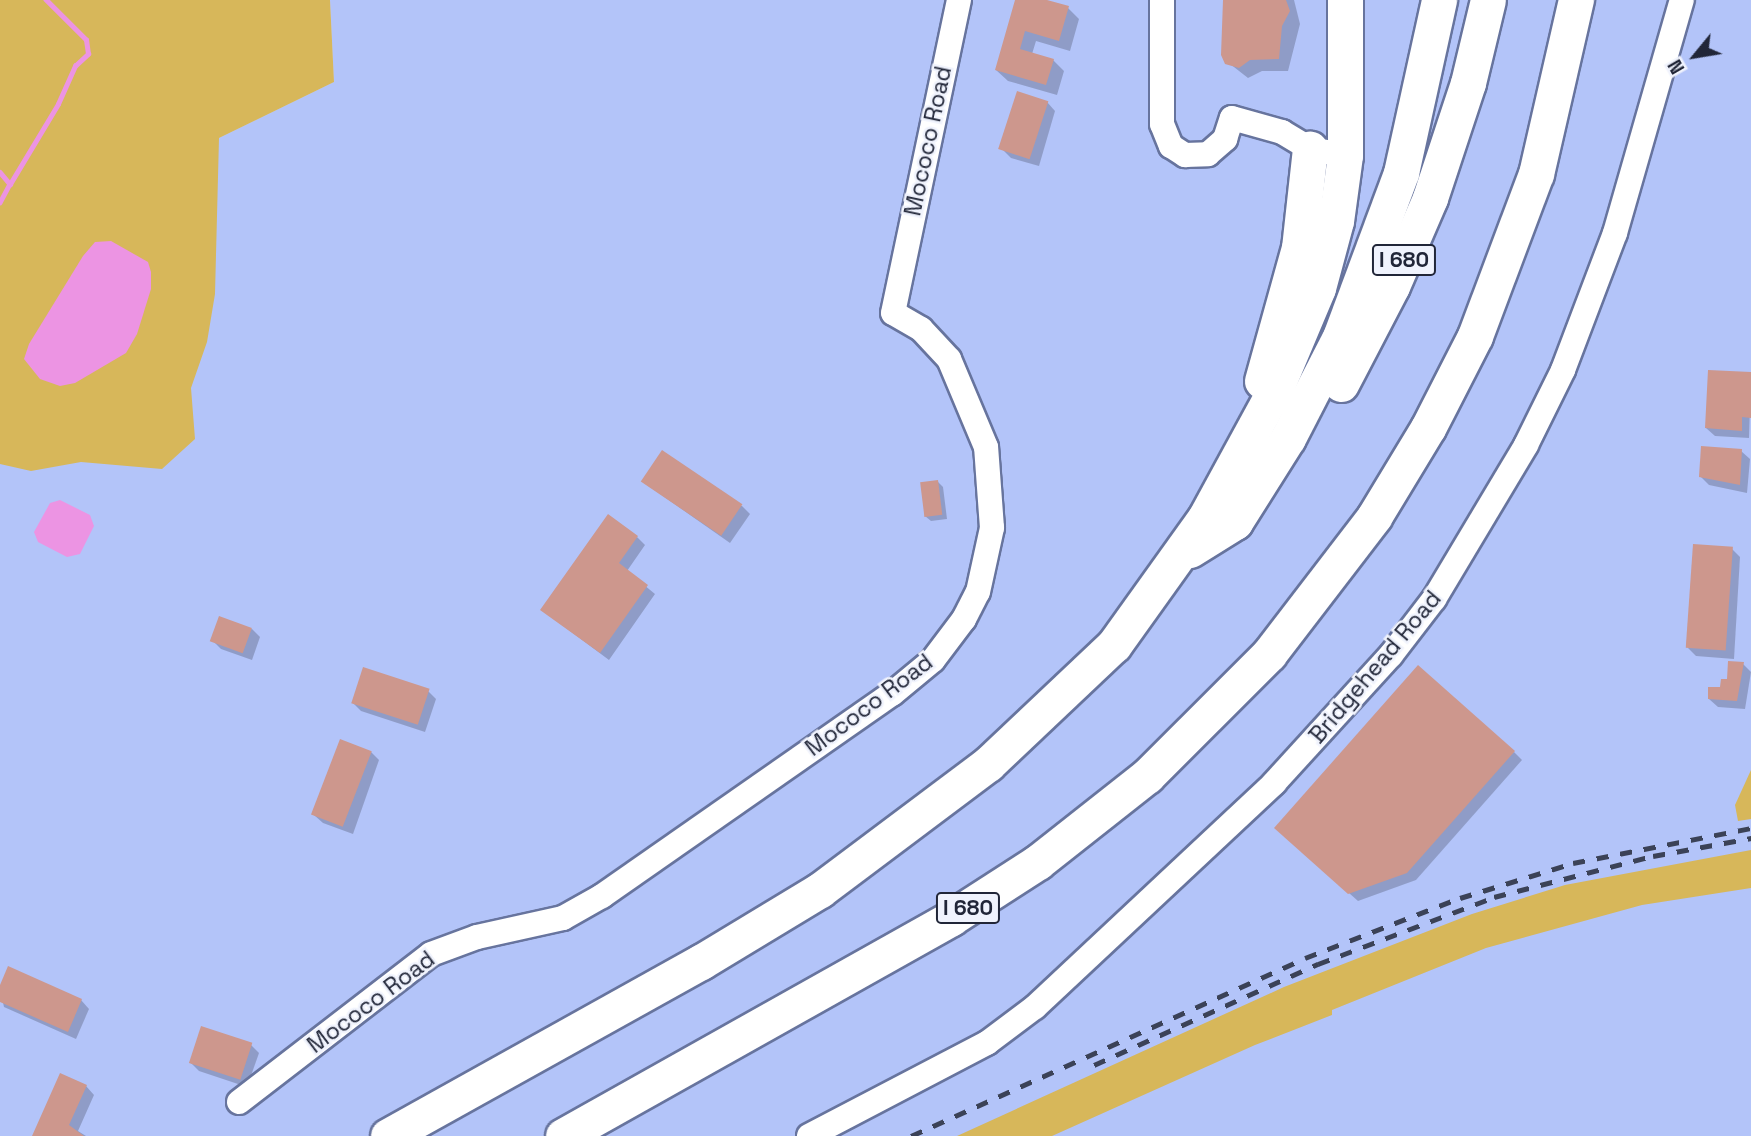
<!DOCTYPE html>
<html>
<head>
<meta charset="utf-8">
<style>
  body { margin:0 }
  #map { position:relative; width:1751px; height:1136px; overflow:hidden; background:#c5d2f7; font-family:"Space Grotesk",sans-serif }
  div>[style] { position:absolute }
  .built>* { inset:0; background:#b3c4f9 }
  .green>* { inset:0; background:#d7b75a }
  .water>* { inset:0; background:#ec94e3 }
  .shadow>* { inset:0; background:#0003 }
  .stream>* { height:4.5px; margin:-2.25px; padding:0 2.25px; transform-origin:2.25px; border-radius:2.25px; background:#ec94e3 }
  .building>* { inset:0; background:#cd978d; transform-origin:0 0 }
  .roads { filter:drop-shadow(2px 0 #67749e) drop-shadow(-2px 0 #67749e) drop-shadow(0 2px #67749e) drop-shadow(0 -2px #67749e) }
  .minor>* { height:24px; margin:-12px; padding:0 12px; transform-origin:12px; border-radius:12px; background:#fff }
  .highway>* { height:35px; margin:-17.5px; padding:0 17.5px; transform-origin:17.5px; border-radius:17.5px; background:#fff }
  .rail>* { height:4.5px; margin-top:-2.25px; transform-origin:0; background:repeating-linear-gradient(90deg,#3b4257 0 12px,transparent 0 24px) }
  span { translate:-50% -50%; white-space:nowrap; text-align:center; line-height:1.15; -webkit-text-stroke:5px #f0f3fd; paint-order:stroke }
  .shield-label span { padding:2px 5px; background:#f0f3fd; border:2px solid; border-radius:5px; -webkit-text-stroke-width:0 }
  .shield-label { font-size:21px; color:#212638; font-weight:700 }
  .street-label { font-size:23px; color:#212638 }
  .north { position:absolute; left:1660px; top:21px; width:70px; height:70px; -webkit-text-stroke:5px #f0f3fd; paint-order:stroke; rotate:240deg; font-size:19px; font-weight:700; line-height:28px; text-align:center; color:#212638 }
  .north::after { content:''; display:block; margin:auto; width:24px; height:32px; background:#212638; clip-path:polygon(50% 0,100% 100%,50% 72%,0 100%) }
</style>
</head>
<body>
<div id="map">
  <div class="built">
    <div style="clip-path:polygon(330px 0,1751px 0,1751px 1136px,0 1136px,0 327px,219px 138px,334px 82px)"></div>
  </div>
  <div class="green">
    <div style="clip-path:polygon(0 0,330px 0,334px 82px,219px 138px,215px 294px,207px 342px,191px 388px,195px 439px,162px 469px,81px 462px,31px 471px,0 464px)"></div>
    <div style="clip-path:polygon(1751px 770px,1751px 819px,1738px 821px,1735px 805px)"></div>
    <div style="clip-path:polygon(1751px 850px,1751px 888px,1642px 905px,1486px 948px,1332px 1010px,1332px 1015px,1255px 1045px,1052px 1136px,957px 1136px,1284px 987px,1472px 914px,1565px 885px)"></div>
  </div>
  <div class="water">
    <div style="clip-path:polygon(111px 241px,148px 262px,151px 272px,151px 289px,137px 334px,126px 353px,75px 383px,60px 386px,40px 379px,24px 359px,29px 344px,83px 256px,95px 242px)"></div>
    <div style="clip-path:polygon(60px 500px,90px 515px,94px 526px,80px 554px,67px 557px,38px 542px,34px 532px,50px 503px)"></div>
  </div>
  <div class="shadow">
    <div style="clip-path:polygon(1016px 0,1040px 0,1068px 8px,1079px 19px,1070px 51px,1036px 41px,1032px 54px,1053px 60px,1064px 71px,1057px 95px,1008px 81px,996px 70px)"></div>
    <div style="clip-path:polygon(1227px 0,1294px 0,1300px 24px,1288px 71px,1262px 71px,1248px 78px,1225px 60px)"></div>
    <div style="clip-path:polygon(1047px 102px,1055px 111px,1039px 166px,1011px 158px,1002px 149px)"></div>
    <div style="clip-path:polygon(1751px 374px,1749px 438px,1715px 436px,1706px 428px)"></div>
    <div style="clip-path:polygon(1741px 451px,1750px 459px,1747px 493px,1709px 485px,1701px 477px)"></div>
    <div style="clip-path:polygon(643px 482px,742px 506px,750px 514px,730px 543px)"></div>
    <div style="clip-path:polygon(938px 482px,943px 487px,947px 519px,931px 521px,925px 516px)"></div>
    <div style="clip-path:polygon(637px 537px,645px 545px,627px 571px,655px 594px,609px 660px,542px 610px)"></div>
    <div style="clip-path:polygon(1732px 549px,1740px 557px,1734px 659px,1696px 656px,1688px 648px)"></div>
    <div style="clip-path:polygon(252px 629px,260px 637px,252px 660px,221px 649px,212px 640px)"></div>
    <div style="clip-path:polygon(1743px 664px,1751px 672px,1745px 709px,1718px 707px,1709px 699px)"></div>
    <div style="clip-path:polygon(428px 691px,436px 699px,425px 732px,361px 711px,353px 703px)"></div>
    <div style="clip-path:polygon(371px 752px,379px 760px,353px 834px,323px 823px,314px 815px)"></div>
    <div style="clip-path:polygon(1514px 752px,1522px 760px,1416px 880px,1358px 901px,1285px 836px)"></div>
    <div style="clip-path:polygon(0 989px,81px 1000px,89px 1009px,76px 1039px,4px 1007px)"></div>
    <div style="clip-path:polygon(251px 1045px,259px 1053px,247px 1087px,199px 1071px,190px 1062px)"></div>
    <div style="clip-path:polygon(86px 1086px,94px 1095px,78px 1131px,86px 1136px,34px 1136px)"></div>
  </div>
  <div class="stream">
    <div style="left:0;top:172px;width:16px;rotate:50deg"></div>
    <div style="left:10px;top:184px;width:21px;rotate:118deg"></div>
    <div style="left:10px;top:184px;width:93px;rotate:-59deg"></div>
    <div style="left:58px;top:104px;width:42px;rotate:-65.9deg"></div>
    <div style="left:75px;top:66px;width:18px;rotate:-43deg"></div>
    <div style="left:88px;top:54px;width:14px;rotate:-98deg"></div>
    <div style="left:86px;top:40px;width:57px;rotate:-135deg"></div>
  </div>
  <div class="building">
    <div style="clip-path:polygon(1015px 0,1047px 0,1069px 6px,1059px 41px,1025px 31px,1020px 49px,1054px 59px,1046px 85px,995px 70px)"></div>
    <div style="clip-path:polygon(1223px 0,1286px 0,1290px 11px,1282px 26px,1279px 59px,1250px 60px,1239px 68px,1225px 64px,1221px 55px)"></div>
    <div style="left:1017px;top:91px;width:33px;height:61px;rotate:18deg"></div>
    <div style="clip-path:polygon(1708px 370px,1751px 372px,1751px 418px,1742px 417px,1742px 431px,1705px 428px)"></div>
    <div style="clip-path:polygon(1701px 446px,1742px 449px,1740px 485px,1699px 477px)"></div>
    <div style="left:662px;top:450px;width:97px;height:38px;rotate:34deg"></div>
    <div style="left:938px;top:480px;width:35px;height:18px;rotate:83deg"></div>
    <div style="clip-path:polygon(608px 514px,638px 536px,619px 563px,648px 585px,600px 653px,540px 610px)"></div>
    <div style="left:1693px;top:544px;width:40px;height:104px;rotate:4deg"></div>
    <div style="left:219px;top:616px;width:35px;height:27px;rotate:20deg"></div>
    <div style="clip-path:polygon(1728px 661px,1744px 662px,1737px 701px,1708px 699px,1708px 687px,1720px 687px,1721px 679px,1727px 679px)"></div>
    <div style="clip-path:polygon(1418px 665px,1515px 751px,1407px 873px,1348px 894px,1274px 828px)"></div>
    <div style="left:363px;top:667px;width:70px;height:38px;rotate:18deg"></div>
    <div style="left:340px;top:739px;width:34px;height:81px;rotate:21deg"></div>
    <div style="clip-path:polygon(8px 966px,82px 999px,68px 1032px,0 1002px,0 985px)"></div>
    <div style="left:201px;top:1026px;width:54px;height:39px;rotate:18deg"></div>
    <div style="clip-path:polygon(60px 1073px,87px 1085px,69px 1125px,84px 1136px,32px 1136px)"></div>
  </div>
  <div class="roads">
    <div class="minor">
      <div style="left:1162px;top:0;width:124px;rotate:90deg"></div>
      <div style="left:1162px;top:124px;width:24px;rotate:68deg"></div>
      <div style="left:1171px;top:146px;width:17px;rotate:33deg"></div>
      <div style="left:1185px;top:155px;width:23px;rotate:-2deg"></div>
      <div style="left:1208px;top:154px;width:23px;rotate:-41deg"></div>
      <div style="left:1225px;top:139px;width:22px;rotate:-72deg"></div>
      <div style="left:1232px;top:118px;width:52px;rotate:15.6deg"></div>
      <div style="left:1282px;top:132px;width:33px;rotate:31deg"></div>
      <div style="left:1310px;top:149px;width:36px;rotate:10deg"></div>
      <div style="left:239px;top:1102px;width:242px;rotate:-37.6deg"></div>
      <div style="left:431px;top:954px;width:49px;rotate:-20.3deg"></div>
      <div style="left:477px;top:937px;width:88px;rotate:-12.5deg"></div>
      <div style="left:563px;top:918px;width:45px;rotate:-29.4deg"></div>
      <div style="left:602px;top:896px;width:353px;rotate:-34.9deg"></div>
      <div style="left:892px;top:694px;width:53px;rotate:-39.7deg"></div>
      <div style="left:933px;top:660px;width:51px;rotate:-52.9deg"></div>
      <div style="left:964px;top:619px;width:30px;rotate:-63deg"></div>
      <div style="left:978px;top:592px;width:66px;rotate:-77.7deg"></div>
      <div style="left:992px;top:528px;width:81px;rotate:-94.2deg"></div>
      <div style="left:986px;top:447px;width:95px;rotate:-112.8deg"></div>
      <div style="left:949px;top:359px;width:41px;rotate:-133deg"></div>
      <div style="left:921px;top:329px;width:32px;rotate:-150deg"></div>
      <div style="left:893px;top:313px;width:320px;rotate:-78.1deg"></div>
      <div style="left:809px;top:1136px;width:201px;rotate:-27.6deg"></div>
      <div style="left:987px;top:1043px;width:60px;rotate:-36.9deg"></div>
      <div style="left:1035px;top:1007px;width:328px;rotate:-43.1deg"></div>
      <div style="left:1274px;top:783px;width:173px;rotate:-47.6deg"></div>
      <div style="left:1391px;top:655px;width:71px;rotate:-52.5deg"></div>
      <div style="left:1434px;top:599px;width:179px;rotate:-59.1deg"></div>
      <div style="left:1526px;top:445px;width:84px;rotate:-63.7deg"></div>
      <div style="left:1563px;top:370px;width:147px;rotate:-69.2deg"></div>
      <div style="left:1615px;top:233px;width:242px;rotate:-74deg"></div>
    </div>
    <div class="highway">
      <div style="left:1262px;top:381px;width:138px;rotate:-74.5deg"></div>
      <div style="left:1299px;top:248px;width:100px;rotate:-83.7deg"></div>
      <div style="left:1341px;top:384px;width:110px;rotate:-62.5deg"></div>
      <div style="left:1392px;top:286px;width:96px;rotate:-66.6deg"></div>
      <div style="left:1430px;top:198px;width:121px;rotate:-71.7deg"></div>
      <div style="left:1468px;top:83px;width:85px;rotate:-76.5deg"></div>
      <div style="left:1190px;top:550px;width:53px;rotate:-31.9deg"></div>
      <div style="left:1235px;top:522px;width:99px;rotate:-57.8deg"></div>
      <div style="left:1288px;top:438px;width:114px;rotate:-62.8deg"></div>
      <div style="left:1340px;top:337px;width:175px;rotate:-69.6deg"></div>
      <div style="left:1401px;top:173px;width:177px;rotate:-77.6deg"></div>
      <div style="left:388px;top:1136px;width:358px;rotate:-29.1deg"></div>
      <div style="left:701px;top:962px;width:139px;rotate:-31.2deg"></div>
      <div style="left:820px;top:890px;width:210px;rotate:-36.9deg"></div>
      <div style="left:988px;top:764px;width:173px;rotate:-43.4deg"></div>
      <div style="left:1114px;top:645px;width:156px;rotate:-54.4deg"></div>
      <div style="left:1205px;top:518px;width:148px;rotate:-61.4deg"></div>
      <div style="left:1276px;top:388px;width:108px;rotate:-67.2deg"></div>
      <div style="left:1318px;top:288px;width:69px;rotate:-75deg"></div>
      <div style="left:1336px;top:221px;width:67px;rotate:-82.2deg"></div>
      <div style="left:1345px;top:155px;width:155px;rotate:-90deg"></div>
      <div style="left:563px;top:1136px;width:445px;rotate:-29.3deg"></div>
      <div style="left:951px;top:918px;width:103px;rotate:-32.8deg"></div>
      <div style="left:1038px;top:862px;width:139px;rotate:-38.3deg"></div>
      <div style="left:1147px;top:776px;width:173px;rotate:-45deg"></div>
      <div style="left:1269px;top:654px;width:173px;rotate:-52.5deg"></div>
      <div style="left:1374px;top:517px;width:104px;rotate:-58.8deg"></div>
      <div style="left:1428px;top:428px;width:103px;rotate:-62.9deg"></div>
      <div style="left:1475px;top:336px;width:173px;rotate:-69.4deg"></div>
      <div style="left:1536px;top:174px;width:179px;rotate:-77.1deg"></div>
    </div>
  </div>
  <div class="rail">
    <div style="left:1094px;top:1065px;width:246px;rotate:-24.3deg"></div>
    <div style="left:1318px;top:964px;width:188px;rotate:-20.8deg"></div>
    <div style="left:1494px;top:897px;width:164px;rotate:-14.5deg"></div>
    <div style="left:1653px;top:856px;width:100px;rotate:-10.4deg"></div>
    <div style="left:911px;top:1136px;width:432px;rotate:-24.3deg"></div>
    <div style="left:1305px;top:958px;width:166px;rotate:-21.2deg"></div>
    <div style="left:1460px;top:898px;width:118px;rotate:-17.2deg"></div>
    <div style="left:1573px;top:863px;width:181px;rotate:-11.1deg"></div>
  </div>
  <div class="shield-label">
    <span style="left:1404px;top:260px">I 680</span>
    <span style="left:968px;top:908px">I 680</span>
  </div>
  <div class="street-label">
    <span style="left:928px;top:141px;rotate:-78deg">Mococo Road</span>
    <span style="left:1375px;top:667px;rotate:-50deg">Bridgehead Road</span>
    <span style="left:869px;top:705px;rotate:-37deg">Mococo Road</span>
    <span style="left:371px;top:1002px;rotate:-37deg">Mococo Road</span>
  </div>
  <div class="north">N</div>
</div>
</body>
</html>
